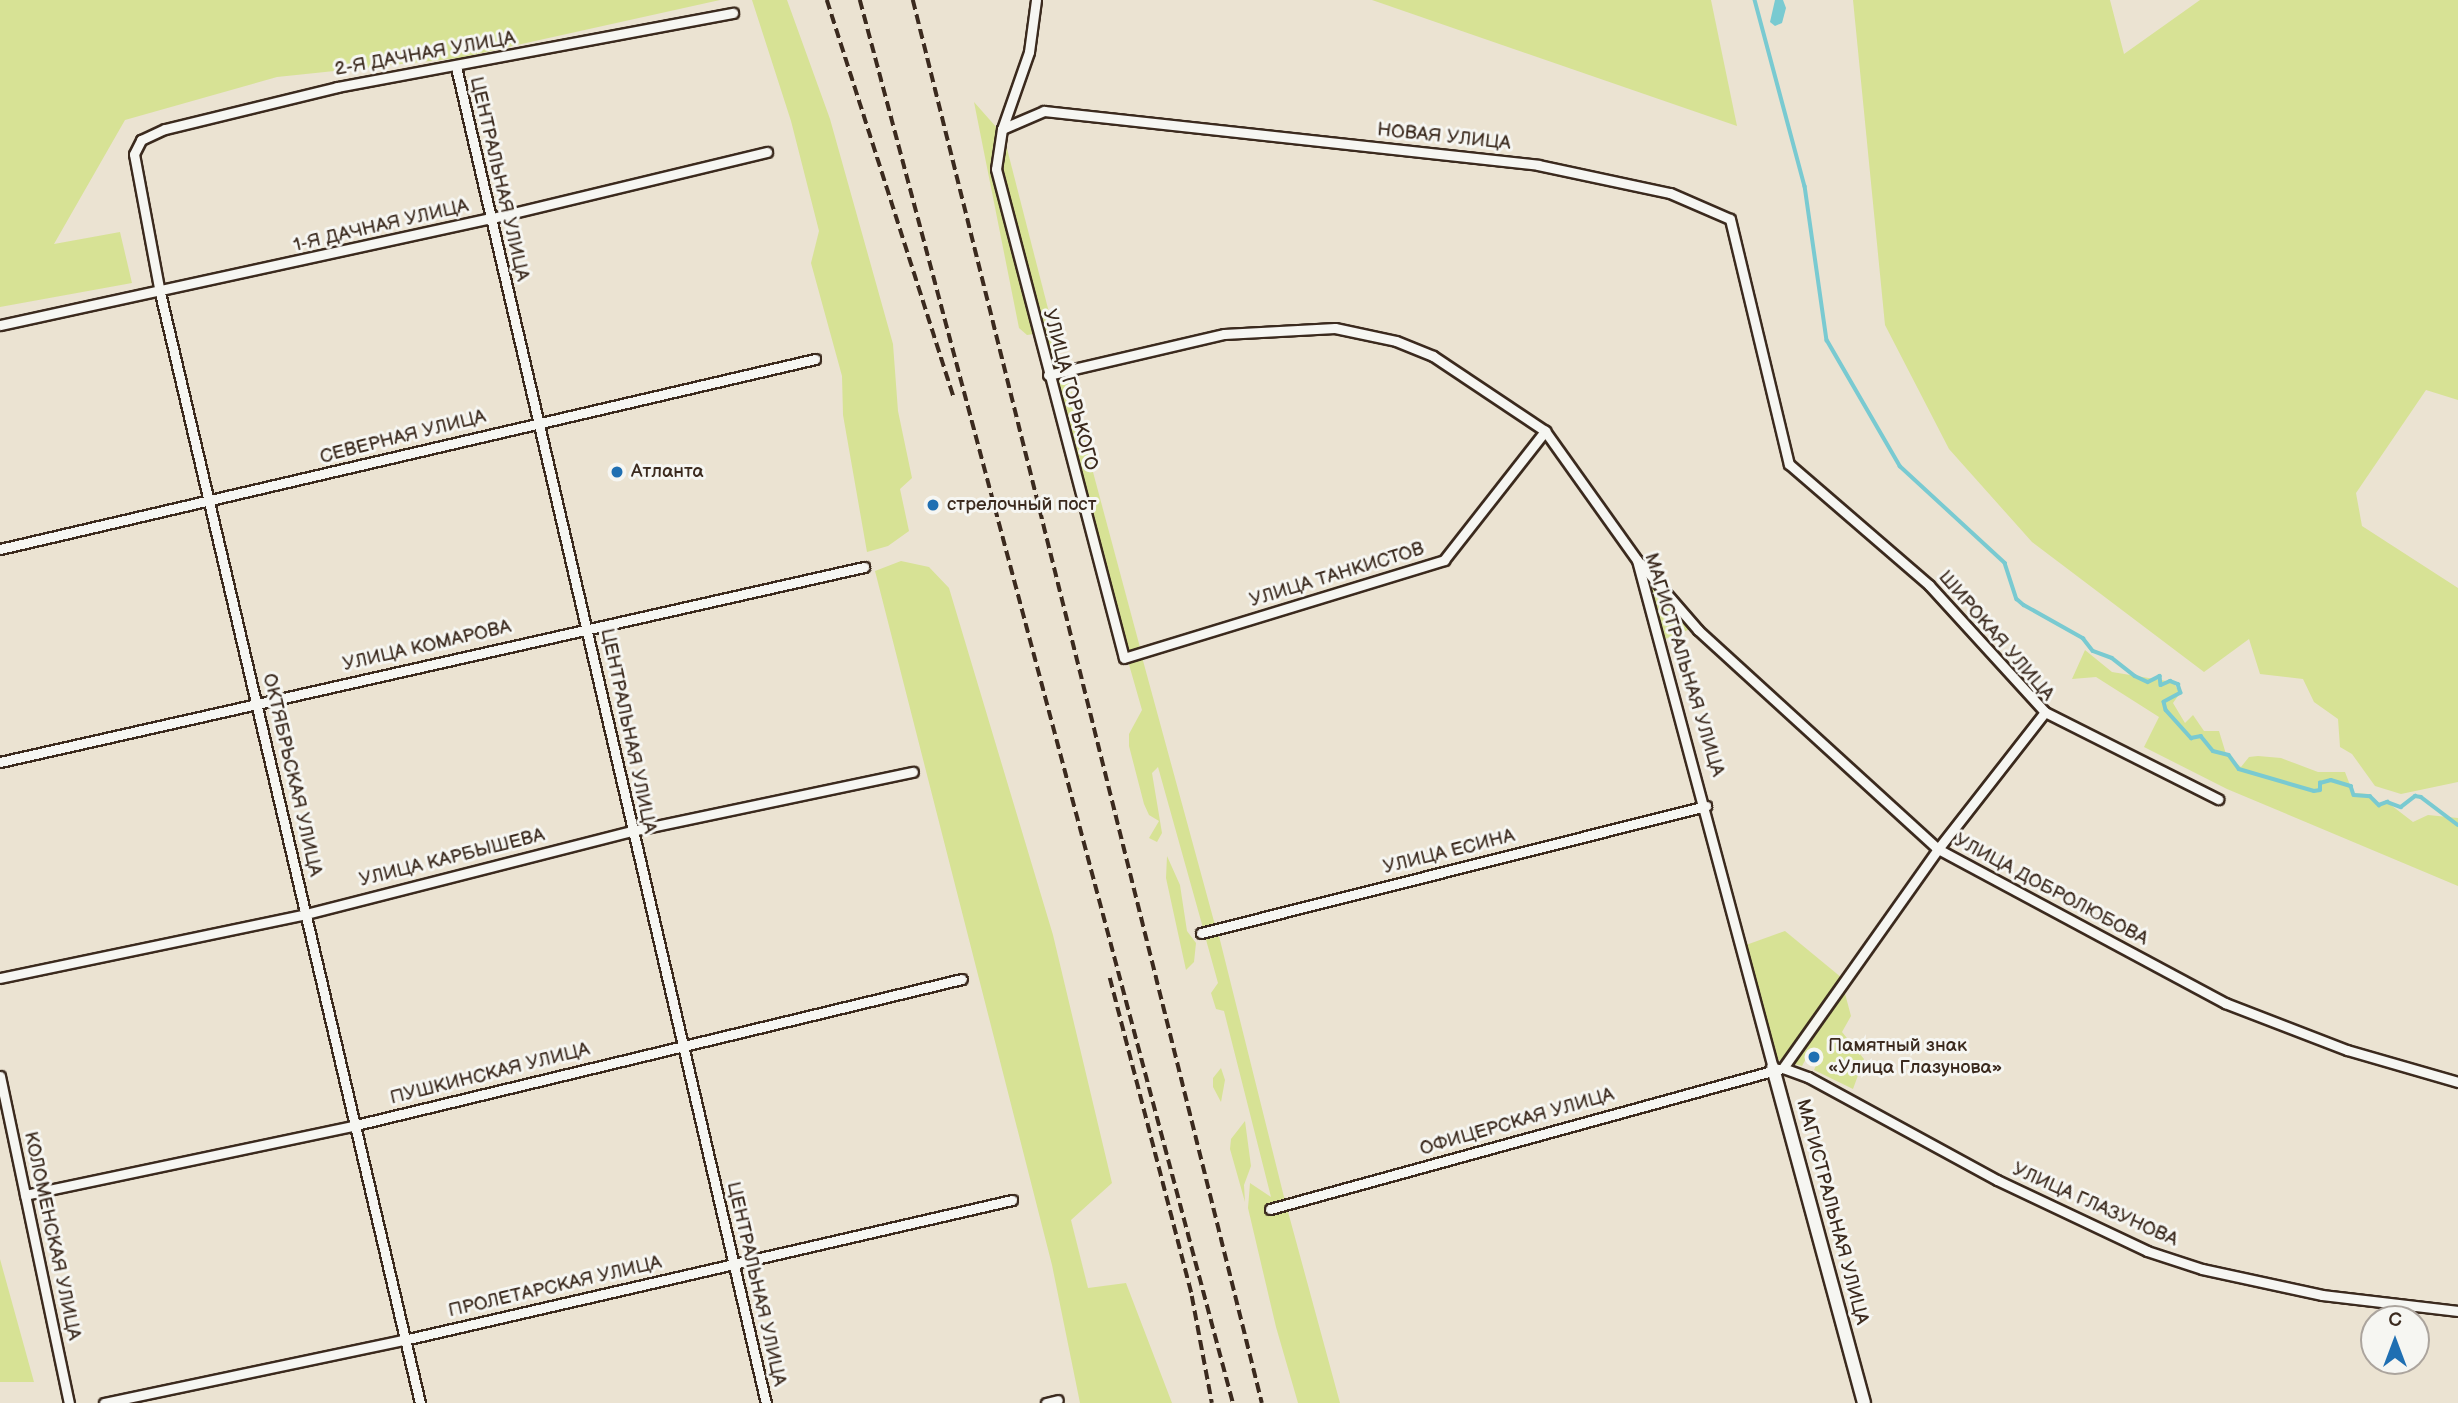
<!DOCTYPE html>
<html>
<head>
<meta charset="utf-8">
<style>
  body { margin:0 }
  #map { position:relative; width:2458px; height:1403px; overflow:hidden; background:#ebe3d2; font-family:"Balsamiq Sans",sans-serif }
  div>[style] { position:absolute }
  .green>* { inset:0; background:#d7e295; transform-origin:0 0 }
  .water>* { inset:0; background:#79cad1 }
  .stream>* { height:3.5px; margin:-1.75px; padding:0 1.75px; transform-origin:1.75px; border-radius:1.75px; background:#79cad1 }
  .roads { filter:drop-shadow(2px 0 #3b2a1e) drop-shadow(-2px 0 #3b2a1e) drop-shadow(0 2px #3b2a1e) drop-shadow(0 -2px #3b2a1e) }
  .street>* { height:9px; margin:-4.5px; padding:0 4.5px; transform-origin:4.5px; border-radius:4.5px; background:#f6f6f2 }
  .secondary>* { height:12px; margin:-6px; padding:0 6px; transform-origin:6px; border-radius:6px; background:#f6f6f2 }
  .rail>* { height:3.5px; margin-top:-1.75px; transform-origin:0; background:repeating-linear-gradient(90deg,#3b2a1e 0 10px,transparent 0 15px) }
  .dots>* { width:19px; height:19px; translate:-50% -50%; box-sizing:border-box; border:4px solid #f6f6f2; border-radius:50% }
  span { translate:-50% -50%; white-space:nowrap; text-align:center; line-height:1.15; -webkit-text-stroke:6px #f6f6f2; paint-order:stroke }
  .street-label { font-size:19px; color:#3b2a1e }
  .poi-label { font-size:19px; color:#3b2a1e }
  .left { translate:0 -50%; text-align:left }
  .north { position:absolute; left:2360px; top:1305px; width:70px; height:70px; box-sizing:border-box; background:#f6f6f2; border:2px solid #aba49d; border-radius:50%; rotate:0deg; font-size:19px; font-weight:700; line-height:28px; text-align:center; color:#3b2a1e }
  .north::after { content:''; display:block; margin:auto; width:24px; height:32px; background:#1f6fb2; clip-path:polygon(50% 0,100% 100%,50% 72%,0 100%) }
</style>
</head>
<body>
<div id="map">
  <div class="green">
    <div style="clip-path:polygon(0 0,720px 0,459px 58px,277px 77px,125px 120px,54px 244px,120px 232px,132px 283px,0 307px)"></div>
    <div style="clip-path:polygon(752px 0,787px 0,830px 119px,893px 344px,898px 411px,912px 478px,900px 489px,909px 531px,888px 546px,867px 552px,843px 415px,842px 376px,811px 263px,819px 231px,791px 121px)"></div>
    <div style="clip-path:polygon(1372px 0,1711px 0,1737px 126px,1676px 105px)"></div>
    <div style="clip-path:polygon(1853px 0,2110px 0,2124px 54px,2200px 0,2458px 0,2458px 400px,2426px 390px,2356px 493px,2362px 526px,2458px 588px,2458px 782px,2401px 794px,2375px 786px,2352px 754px,2340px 747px,2338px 719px,2314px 702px,2303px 679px,2260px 674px,2249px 639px,2204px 672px,2032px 542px,1949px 449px,1885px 325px)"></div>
    <div style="clip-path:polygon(974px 102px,997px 128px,992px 168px,1034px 334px,1027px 335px,1019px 328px)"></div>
    <div style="clip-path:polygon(1004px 137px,1063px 367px,1051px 371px,1000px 169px)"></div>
    <div style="left:1067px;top:375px;width:284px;height:15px;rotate:75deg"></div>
    <div style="clip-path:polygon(901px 561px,929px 567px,949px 588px,1053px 935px,1112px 1183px,1071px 1220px,1088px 1288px,1126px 1283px,1172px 1403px,1080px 1403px,1052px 1265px,875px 571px)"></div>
    <div style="clip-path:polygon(1645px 576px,1693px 628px,1665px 639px)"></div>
    <div style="clip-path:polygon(2085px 650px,2112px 672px,2173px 682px,2180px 693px,2173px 703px,2185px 723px,2193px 715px,2204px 731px,2219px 731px,2226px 754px,2241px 767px,2249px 757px,2258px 756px,2281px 758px,2318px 772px,2345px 772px,2353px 793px,2368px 794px,2380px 805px,2387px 802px,2413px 822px,2428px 815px,2458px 818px,2458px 886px,2227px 789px,2144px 747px,2159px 717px,2096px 677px,2072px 679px)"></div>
    <div style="clip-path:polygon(1142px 657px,1215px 925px,1203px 928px,1158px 767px,1152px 773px,1162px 833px,1157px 842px,1149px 838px,1159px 821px,1149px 815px,1144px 804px,1129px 746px,1129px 734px,1142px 710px,1128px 661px)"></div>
    <div style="clip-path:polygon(1167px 856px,1180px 885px,1187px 931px,1196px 943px,1194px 962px,1186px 970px,1166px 878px)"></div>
    <div style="clip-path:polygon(1785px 931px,1842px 978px,1785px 1058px,1777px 1061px,1746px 945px)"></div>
    <div style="clip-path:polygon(1218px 932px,1285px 1201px,1267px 1206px,1268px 1214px,1287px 1208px,1340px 1403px,1298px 1403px,1276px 1327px,1248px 1208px,1250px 1183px,1271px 1197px,1224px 1011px,1216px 1009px,1211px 993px,1218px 983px,1205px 936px)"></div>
    <div style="clip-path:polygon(1843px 986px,1851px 1016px,1842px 1032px,1864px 1059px,1853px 1089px,1814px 1070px,1822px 1052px,1812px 1048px,1802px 1066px,1790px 1063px)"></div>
    <div style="clip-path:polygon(1221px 1068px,1225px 1080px,1221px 1102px,1213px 1087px,1213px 1078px)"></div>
    <div style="clip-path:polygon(1245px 1121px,1251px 1166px,1244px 1185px,1245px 1202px,1230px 1149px,1231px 1139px)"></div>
    <div style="clip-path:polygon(0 1259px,34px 1382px,0 1382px)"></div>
  </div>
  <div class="water">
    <div style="clip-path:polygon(1775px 0,1783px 0,1786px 8px,1782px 23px,1775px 26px,1770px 22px)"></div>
  </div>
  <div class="stream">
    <div style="left:1755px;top:0;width:193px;rotate:75deg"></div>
    <div style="left:1805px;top:186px;width:156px;rotate:81.9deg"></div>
    <div style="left:1827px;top:340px;width:146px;rotate:59.9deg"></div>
    <div style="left:1900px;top:466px;width:143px;rotate:42.7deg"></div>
    <div style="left:2005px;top:563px;width:38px;rotate:72deg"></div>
    <div style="left:2017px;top:599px;width:9px;rotate:41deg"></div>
    <div style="left:2024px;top:605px;width:68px;rotate:29.2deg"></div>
    <div style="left:2083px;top:638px;width:16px;rotate:52deg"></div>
    <div style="left:2093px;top:651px;width:20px;rotate:20deg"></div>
    <div style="left:2112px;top:658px;width:29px;rotate:38deg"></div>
    <div style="left:2135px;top:676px;width:14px;rotate:25deg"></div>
    <div style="left:2148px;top:682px;width:13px;rotate:-27deg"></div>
    <div style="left:2160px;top:676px;width:9px;rotate:84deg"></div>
    <div style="left:2161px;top:685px;width:10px;rotate:-24deg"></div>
    <div style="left:2170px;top:681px;width:9px;rotate:21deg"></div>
    <div style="left:2178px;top:684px;width:9px;rotate:72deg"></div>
    <div style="left:2181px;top:693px;width:19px;rotate:152deg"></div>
    <div style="left:2164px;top:702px;width:8px;rotate:76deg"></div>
    <div style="left:2166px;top:710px;width:38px;rotate:48deg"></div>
    <div style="left:2191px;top:738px;width:10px;rotate:-11deg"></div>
    <div style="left:2201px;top:736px;width:19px;rotate:51deg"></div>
    <div style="left:2213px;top:751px;width:16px;rotate:14deg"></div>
    <div style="left:2229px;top:755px;width:17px;rotate:54deg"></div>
    <div style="left:2239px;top:769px;width:78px;rotate:16.3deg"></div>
    <div style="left:2314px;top:791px;width:6px;rotate:-9deg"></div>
    <div style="left:2320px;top:790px;width:7px;rotate:-90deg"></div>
    <div style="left:2320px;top:783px;width:11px;rotate:-15deg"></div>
    <div style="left:2331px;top:780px;width:21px;rotate:17deg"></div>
    <div style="left:2351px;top:786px;width:9px;rotate:72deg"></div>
    <div style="left:2354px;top:795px;width:16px;rotate:4deg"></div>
    <div style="left:2370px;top:796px;width:13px;rotate:45deg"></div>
    <div style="left:2379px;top:805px;width:9px;rotate:-21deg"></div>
    <div style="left:2387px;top:802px;width:15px;rotate:20deg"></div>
    <div style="left:2401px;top:807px;width:18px;rotate:-38deg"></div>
    <div style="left:2415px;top:796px;width:6px;rotate:9deg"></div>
    <div style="left:2421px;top:797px;width:46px;rotate:37.1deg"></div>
  </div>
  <div class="roads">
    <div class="street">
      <div style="left:1036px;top:0;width:52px;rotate:97.7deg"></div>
      <div style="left:1029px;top:52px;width:82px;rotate:109.3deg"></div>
      <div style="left:1002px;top:129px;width:40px;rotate:98.5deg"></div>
      <div style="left:996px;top:169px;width:505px;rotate:75.33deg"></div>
      <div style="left:1124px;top:658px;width:335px;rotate:-17deg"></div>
      <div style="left:1444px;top:560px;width:164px;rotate:-51.9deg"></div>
      <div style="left:456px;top:67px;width:1371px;rotate:76.94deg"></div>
      <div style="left:1002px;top:129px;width:46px;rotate:-23.2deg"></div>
      <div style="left:1044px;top:111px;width:497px;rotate:6.2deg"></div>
      <div style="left:1538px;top:165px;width:135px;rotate:12deg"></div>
      <div style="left:1670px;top:193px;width:65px;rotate:23.4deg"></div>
      <div style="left:1730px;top:219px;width:252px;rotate:76.5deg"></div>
      <div style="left:1789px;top:464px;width:185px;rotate:40.8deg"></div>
      <div style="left:1929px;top:585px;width:172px;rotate:47.6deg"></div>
      <div style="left:2045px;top:712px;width:174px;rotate:128deg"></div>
      <div style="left:1938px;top:849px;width:268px;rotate:125.3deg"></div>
      <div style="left:1783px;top:1068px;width:532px;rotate:164.63deg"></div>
      <div style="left:0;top:325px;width:499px;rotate:-12.3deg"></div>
      <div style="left:488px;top:219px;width:287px;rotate:-13.5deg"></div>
      <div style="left:1048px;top:375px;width:181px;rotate:-13.1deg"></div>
      <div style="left:1224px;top:334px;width:111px;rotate:-3.1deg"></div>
      <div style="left:1335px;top:328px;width:62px;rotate:12deg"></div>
      <div style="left:1396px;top:341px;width:40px;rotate:22deg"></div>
      <div style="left:1433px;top:356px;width:135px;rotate:33.8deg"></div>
      <div style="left:1545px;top:431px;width:158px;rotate:54.5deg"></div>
      <div style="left:1637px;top:560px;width:526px;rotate:75.01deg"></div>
      <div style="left:0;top:549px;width:837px;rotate:-13.12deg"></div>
      <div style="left:1640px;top:563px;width:89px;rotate:49.1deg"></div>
      <div style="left:1698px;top:630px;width:325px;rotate:42.4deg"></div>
      <div style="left:1938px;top:849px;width:326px;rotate:28.2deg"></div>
      <div style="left:2225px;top:1003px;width:131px;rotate:21.1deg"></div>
      <div style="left:2347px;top:1050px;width:116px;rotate:16.1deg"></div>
      <div style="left:2045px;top:712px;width:194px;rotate:26.7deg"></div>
      <div style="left:0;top:762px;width:886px;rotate:-12.72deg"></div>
      <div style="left:1201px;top:933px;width:521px;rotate:-14.12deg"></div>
      <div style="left:0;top:978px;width:313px;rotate:-11.8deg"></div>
      <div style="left:306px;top:914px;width:336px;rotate:-14.3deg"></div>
      <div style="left:632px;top:831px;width:287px;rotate:-11.9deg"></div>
      <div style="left:1783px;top:1068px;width:27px;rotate:20deg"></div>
      <div style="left:1808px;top:1077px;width:215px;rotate:28.6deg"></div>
      <div style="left:1997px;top:1180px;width:166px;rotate:25.3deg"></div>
      <div style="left:2147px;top:1251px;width:58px;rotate:18.1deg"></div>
      <div style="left:2202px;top:1269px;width:123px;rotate:12.2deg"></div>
      <div style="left:2322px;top:1295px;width:137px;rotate:6.7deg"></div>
      <div style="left:0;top:1076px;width:334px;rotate:78.1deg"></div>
      <div style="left:25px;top:1195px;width:338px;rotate:-11.9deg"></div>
      <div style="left:356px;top:1125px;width:623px;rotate:-13.55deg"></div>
      <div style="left:104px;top:1403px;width:307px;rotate:-11.9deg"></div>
      <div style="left:404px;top:1340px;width:624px;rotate:-12.97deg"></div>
      <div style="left:420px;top:1403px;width:1140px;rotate:-103.18deg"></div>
      <div style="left:160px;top:293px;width:141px;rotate:-100.6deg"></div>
      <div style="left:134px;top:154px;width:16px;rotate:-63deg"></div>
      <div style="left:141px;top:140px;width:26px;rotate:-25deg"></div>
      <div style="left:165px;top:129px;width:177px;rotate:-13.7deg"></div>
      <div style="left:337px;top:87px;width:403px;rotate:-10.6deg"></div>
      <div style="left:1046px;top:1403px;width:12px;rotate:-14deg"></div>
    </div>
    <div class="secondary">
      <div style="left:1773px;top:1068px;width:347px;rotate:74.8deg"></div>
    </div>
  </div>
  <div class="rail">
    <div style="left:827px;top:0;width:417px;rotate:72.3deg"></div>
    <div style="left:860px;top:0;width:1452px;rotate:75.11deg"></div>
    <div style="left:913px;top:0;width:1446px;rotate:76.03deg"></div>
    <div style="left:1110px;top:978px;width:328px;rotate:75.5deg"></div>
    <div style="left:1192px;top:1296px;width:109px;rotate:79.4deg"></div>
  </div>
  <div class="dots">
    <div style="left:617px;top:472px;background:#1f6fb2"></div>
    <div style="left:933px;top:505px;background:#1f6fb2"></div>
    <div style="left:1814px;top:1057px;background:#1f6fb2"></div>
  </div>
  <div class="street-label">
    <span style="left:425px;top:54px;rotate:-10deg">2-Я ДАЧНАЯ УЛИЦА</span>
    <span style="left:1444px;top:137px;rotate:6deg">НОВАЯ УЛИЦА</span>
    <span style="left:499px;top:179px;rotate:77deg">ЦЕНТРАЛЬНАЯ УЛИЦА</span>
    <span style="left:381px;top:226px;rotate:-13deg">1-Я ДАЧНАЯ УЛИЦА</span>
    <span style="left:1070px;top:390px;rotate:75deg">УЛИЦА ГОРЬКОГО</span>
    <span style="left:403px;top:437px;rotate:-14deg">СЕВЕРНАЯ УЛИЦА</span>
    <span style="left:1337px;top:575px;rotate:-17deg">УЛИЦА ТАНКИСТОВ</span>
    <span style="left:1996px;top:636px;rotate:49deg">ШИРОКАЯ УЛИЦА</span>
    <span style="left:427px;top:646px;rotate:-13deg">УЛИЦА КОМАРОВА</span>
    <span style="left:1684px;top:665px;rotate:73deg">МАГИСТРАЛЬНАЯ УЛИЦА</span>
    <span style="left:628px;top:731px;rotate:78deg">ЦЕНТРАЛЬНАЯ УЛИЦА</span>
    <span style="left:292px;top:775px;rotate:77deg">ОКТЯБРЬСКАЯ УЛИЦА</span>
    <span style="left:1449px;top:852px;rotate:-14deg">УЛИЦА ЕСИНА</span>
    <span style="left:452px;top:858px;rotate:-14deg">УЛИЦА КАРБЫШЕВА</span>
    <span style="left:2051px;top:890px;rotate:28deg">УЛИЦА ДОБРОЛЮБОВА</span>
    <span style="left:490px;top:1074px;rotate:-14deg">ПУШКИНСКАЯ УЛИЦА</span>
    <span style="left:1517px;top:1122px;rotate:-16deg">ОФИЦЕРСКАЯ УЛИЦА</span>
    <span style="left:2095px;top:1205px;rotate:24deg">УЛИЦА ГЛАЗУНОВА</span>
    <span style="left:1832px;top:1212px;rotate:75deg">МАГИСТРАЛЬНАЯ УЛИЦА</span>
    <span style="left:52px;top:1236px;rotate:78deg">КОЛОМЕНСКАЯ УЛИЦА</span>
    <span style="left:756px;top:1284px;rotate:77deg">ЦЕНТРАЛЬНАЯ УЛИЦА</span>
    <span style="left:555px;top:1287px;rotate:-13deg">ПРОЛЕТАРСКАЯ УЛИЦА</span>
  </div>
  <div class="poi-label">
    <span class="left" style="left:631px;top:472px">Атланта</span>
    <span class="left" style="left:947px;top:505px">стрелочный пост</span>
    <span class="left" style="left:1828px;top:1057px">Памятный знак<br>«Улица Глазунова»</span>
  </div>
  <div class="north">С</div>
</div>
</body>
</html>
